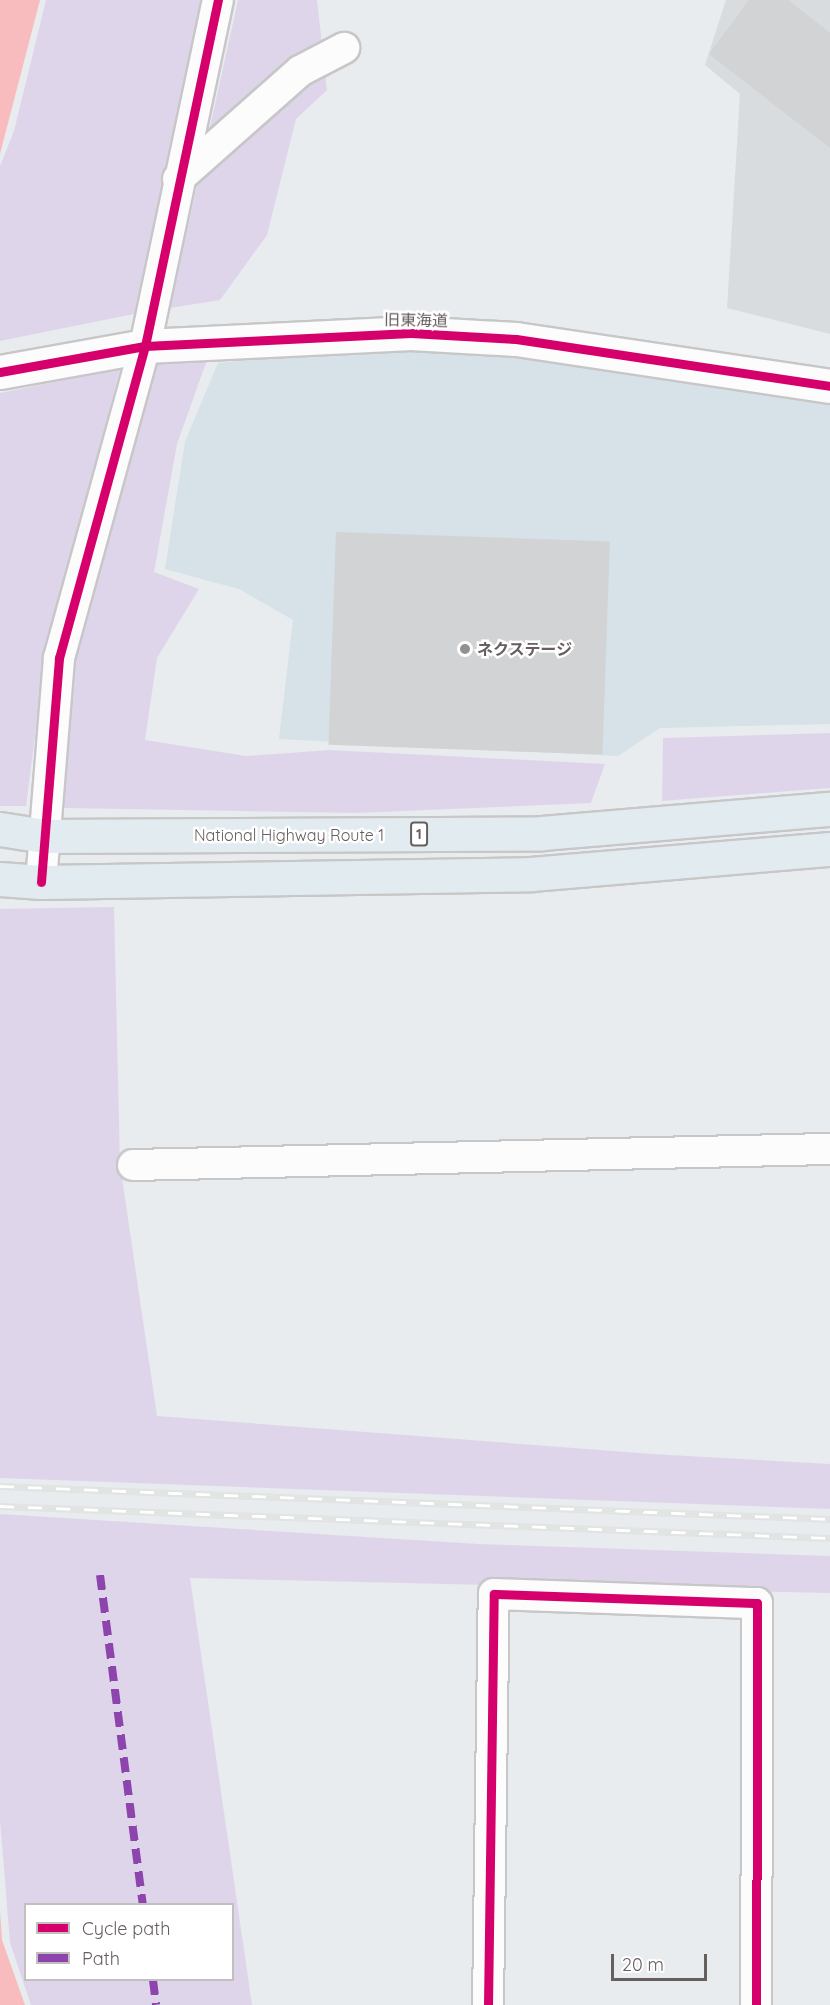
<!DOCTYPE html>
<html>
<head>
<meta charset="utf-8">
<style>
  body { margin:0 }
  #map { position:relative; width:830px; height:2005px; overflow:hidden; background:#e8ecee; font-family:Quicksand,"Noto Sans JP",sans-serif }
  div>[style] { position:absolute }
  .commercial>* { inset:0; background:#d6e1e8 }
  .industrial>* { inset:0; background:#d8dcde }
  .green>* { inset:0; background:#dfd5eb }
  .water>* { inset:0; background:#f8bcbe }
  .building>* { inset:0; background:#d1d3d4; transform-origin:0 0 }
  .roads { filter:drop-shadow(2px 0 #c8c7c8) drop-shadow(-2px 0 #c8c7c8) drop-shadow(0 2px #c8c7c8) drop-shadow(0 -2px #c8c7c8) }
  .street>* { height:30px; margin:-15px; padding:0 15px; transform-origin:15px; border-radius:15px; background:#fcfcfc }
  .secondary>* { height:33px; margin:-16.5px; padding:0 16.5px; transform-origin:16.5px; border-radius:16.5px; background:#fcfcfc }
  .highway>* { height:33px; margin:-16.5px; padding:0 16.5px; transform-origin:16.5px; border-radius:16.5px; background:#e2ecf0 }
  .rail>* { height:7px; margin-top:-3.5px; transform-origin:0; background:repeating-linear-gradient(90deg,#fff 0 14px,#e2e3e3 0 28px); box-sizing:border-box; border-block:2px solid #e2e3e3 }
  .quiet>* { height:8px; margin-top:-4px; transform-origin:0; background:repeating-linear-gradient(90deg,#8e44ad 0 15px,transparent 0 23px) }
  .cycleway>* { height:9px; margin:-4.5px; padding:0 4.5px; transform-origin:4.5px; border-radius:4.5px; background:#d6006c }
  .dots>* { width:16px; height:16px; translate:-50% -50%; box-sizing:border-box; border:3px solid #fff; border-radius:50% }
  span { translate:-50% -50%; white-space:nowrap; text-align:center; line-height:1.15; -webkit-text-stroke:5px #fff; paint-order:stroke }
  .shield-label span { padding:2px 4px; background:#fff; border:2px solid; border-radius:4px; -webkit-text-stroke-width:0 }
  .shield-label { font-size:15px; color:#675e5e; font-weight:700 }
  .street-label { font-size:16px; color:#675e5e }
  .poi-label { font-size:16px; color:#675e5e; font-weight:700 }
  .left { translate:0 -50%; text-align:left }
  .legend { position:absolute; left:24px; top:1903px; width:210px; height:78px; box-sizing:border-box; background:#fff; border:2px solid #c2bfbf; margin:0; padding:8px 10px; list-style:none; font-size:18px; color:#675e5e }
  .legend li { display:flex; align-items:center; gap:12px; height:30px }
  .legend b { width:30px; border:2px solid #c2bfbf }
  .scale { position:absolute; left:611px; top:1954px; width:96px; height:27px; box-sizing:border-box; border:3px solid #675e5e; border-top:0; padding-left:8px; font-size:18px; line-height:21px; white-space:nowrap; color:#675e5e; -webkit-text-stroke:4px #fff; paint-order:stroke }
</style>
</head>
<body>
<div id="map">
  <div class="commercial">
    <div style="clip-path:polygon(391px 347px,584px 359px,830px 401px,830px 724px,660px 728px,618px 756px,279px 739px,293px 620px,239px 589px,165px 569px,185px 442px,218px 363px)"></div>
  </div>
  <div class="industrial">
    <div style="clip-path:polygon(726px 0,830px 0,830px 334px,727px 308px,740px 94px,705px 65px)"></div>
  </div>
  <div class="green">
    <div style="clip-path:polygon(46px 0,206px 0,134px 314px,0 341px,0 166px,14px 131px)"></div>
    <div style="clip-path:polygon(238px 0,317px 0,327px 90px,296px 119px,267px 235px,220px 300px,170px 308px)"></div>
    <div style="clip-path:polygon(211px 349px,177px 444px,154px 572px,199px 589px,157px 658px,145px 740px,246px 756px,330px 750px,605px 764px,591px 803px,356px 813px,64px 808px,76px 649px,157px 364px)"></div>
    <div style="clip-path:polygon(120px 369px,46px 651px,26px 806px,0 806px,0 393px)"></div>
    <div style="clip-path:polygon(830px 733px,830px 788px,662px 801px,663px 738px)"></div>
    <div style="clip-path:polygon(114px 907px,120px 1164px,157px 1416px,652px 1454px,830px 1464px,830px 1509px,0 1478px,0 909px)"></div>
    <div style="clip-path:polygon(evenodd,0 1514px,479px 1544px,830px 1556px,830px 1593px,190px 1578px,252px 2005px,31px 2005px,10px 1943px,0 1820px,0 1514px,26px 1904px,232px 1904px,232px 1980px,26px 1980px,26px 1904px)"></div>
  </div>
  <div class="water">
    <div style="clip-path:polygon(0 0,40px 0,0 154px)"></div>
    <div style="clip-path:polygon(0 1910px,2px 1940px,25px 2005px,0 2005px)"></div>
  </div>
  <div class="building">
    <div style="clip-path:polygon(749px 0,788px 0,830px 33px,830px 148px,709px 54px)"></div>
    <div style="left:336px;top:532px;width:274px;height:213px;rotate:2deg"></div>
  </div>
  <div class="roads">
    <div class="street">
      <div style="left:178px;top:179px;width:163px;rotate:-41.5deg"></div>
      <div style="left:300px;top:71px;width:50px;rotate:-27.6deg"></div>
      <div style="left:41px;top:882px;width:225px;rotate:-85.4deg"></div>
      <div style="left:59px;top:658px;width:324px;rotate:-74.6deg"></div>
      <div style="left:145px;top:346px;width:354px;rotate:-78.1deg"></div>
      <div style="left:133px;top:1165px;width:697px;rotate:-1.32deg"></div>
      <div style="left:488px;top:2005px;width:411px;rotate:-89.2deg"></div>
      <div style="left:494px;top:1594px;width:263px;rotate:2deg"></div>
      <div style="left:757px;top:1603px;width:402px;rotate:90.1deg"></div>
    </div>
    <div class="secondary">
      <div style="left:0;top:372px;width:147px;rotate:-10.2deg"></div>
      <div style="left:145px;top:346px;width:266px;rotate:-2.8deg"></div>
      <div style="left:411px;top:333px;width:105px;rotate:3.3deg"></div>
      <div style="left:516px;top:339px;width:317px;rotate:8.5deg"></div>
    </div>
    <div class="highway">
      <div style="left:0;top:829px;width:45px;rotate:9deg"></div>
      <div style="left:44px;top:836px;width:498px;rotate:-0.3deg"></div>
      <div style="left:542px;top:833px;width:289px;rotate:-4.8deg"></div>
      <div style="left:0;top:879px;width:41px;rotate:4.2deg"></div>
      <div style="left:41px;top:882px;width:490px;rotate:-0.9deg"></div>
      <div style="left:531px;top:874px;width:300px;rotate:-4.8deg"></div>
    </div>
  </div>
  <div class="rail">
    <div style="left:0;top:1486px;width:831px;rotate:2.28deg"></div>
    <div style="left:0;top:1506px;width:831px;rotate:2.21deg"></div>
  </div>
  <div class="quiet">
    <div style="left:100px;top:1575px;width:332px;rotate:82.6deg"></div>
    <div style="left:153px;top:1980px;width:25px;rotate:83deg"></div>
  </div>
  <div class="cycleway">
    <div style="left:0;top:372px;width:147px;rotate:-10.2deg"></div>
    <div style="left:145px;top:346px;width:266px;rotate:-2.8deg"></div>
    <div style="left:411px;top:333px;width:105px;rotate:3.3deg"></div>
    <div style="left:516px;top:339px;width:317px;rotate:8.5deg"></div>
    <div style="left:41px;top:882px;width:225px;rotate:-85.4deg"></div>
    <div style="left:59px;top:658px;width:324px;rotate:-74.6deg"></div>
    <div style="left:145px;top:346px;width:354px;rotate:-78.1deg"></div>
    <div style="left:488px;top:2005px;width:411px;rotate:-89.2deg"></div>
    <div style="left:494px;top:1594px;width:263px;rotate:2deg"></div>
    <div style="left:757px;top:1603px;width:402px;rotate:90.1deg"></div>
  </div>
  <div class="dots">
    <div style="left:465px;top:649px;background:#949090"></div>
  </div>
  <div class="shield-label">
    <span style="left:419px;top:834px">1</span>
  </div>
  <div class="street-label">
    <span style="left:416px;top:320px;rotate:1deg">旧東海道</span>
    <span style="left:289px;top:835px">National Highway Route 1</span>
  </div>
  <div class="poi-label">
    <span class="left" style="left:477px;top:649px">ネクステージ</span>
  </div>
  <ul class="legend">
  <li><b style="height:8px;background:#d6006c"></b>Cycle path</li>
  <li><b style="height:8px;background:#8e44ad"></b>Path</li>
  </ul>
  <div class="scale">20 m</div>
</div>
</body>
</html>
